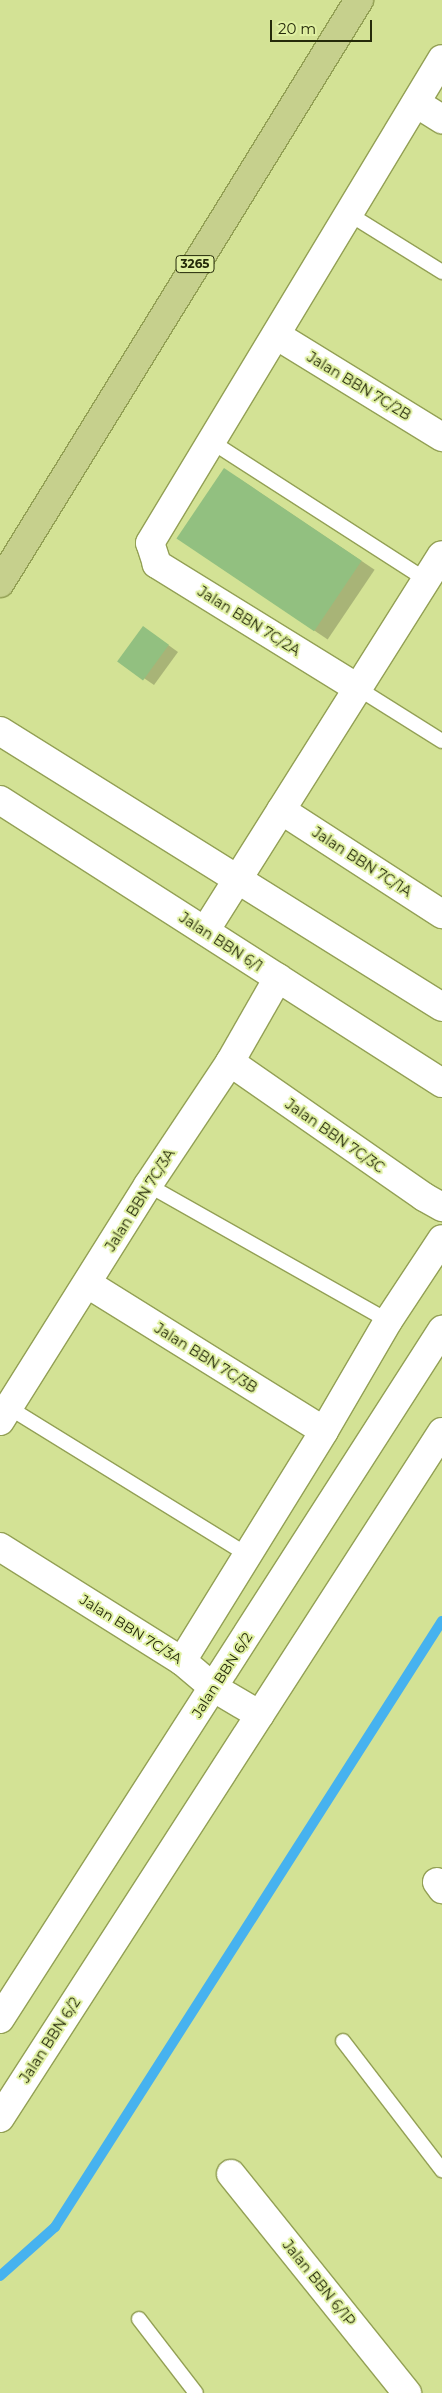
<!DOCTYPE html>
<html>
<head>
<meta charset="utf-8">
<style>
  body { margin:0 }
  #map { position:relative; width:442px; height:2393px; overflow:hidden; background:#d3e295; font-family:Montserrat,sans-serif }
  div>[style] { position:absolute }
  .shadow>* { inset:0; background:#0003; transform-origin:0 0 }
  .stream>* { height:10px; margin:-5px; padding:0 5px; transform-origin:5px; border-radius:5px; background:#46b2ef }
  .building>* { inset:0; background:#92c080; transform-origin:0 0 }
  .roads { filter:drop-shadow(1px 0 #93a055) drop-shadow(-1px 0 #93a055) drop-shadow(0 1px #93a055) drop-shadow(0 -1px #93a055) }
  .lane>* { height:14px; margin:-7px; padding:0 7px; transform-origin:7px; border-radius:7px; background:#fff }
  .street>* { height:28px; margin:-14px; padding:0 14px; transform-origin:14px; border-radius:14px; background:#fff }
  .secondary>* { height:28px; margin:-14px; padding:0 14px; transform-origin:14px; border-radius:14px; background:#fff }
  .primary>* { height:28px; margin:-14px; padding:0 14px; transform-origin:14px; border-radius:14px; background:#c6d08d }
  span { translate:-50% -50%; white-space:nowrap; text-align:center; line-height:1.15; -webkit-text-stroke:4px #e0f0a2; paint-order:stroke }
  .shield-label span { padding:1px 4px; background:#e0f0a2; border:1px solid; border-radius:4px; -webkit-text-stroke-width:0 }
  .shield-label { font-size:12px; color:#252a0a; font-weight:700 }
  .street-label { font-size:14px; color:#252a0a }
  .scale { position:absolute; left:270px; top:20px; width:102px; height:22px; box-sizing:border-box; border:2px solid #252a0a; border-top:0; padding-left:6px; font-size:15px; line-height:18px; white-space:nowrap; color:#252a0a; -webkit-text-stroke:4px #e0f0a2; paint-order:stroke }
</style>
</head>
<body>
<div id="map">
  <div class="shadow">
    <div style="left:237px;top:477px;width:166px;height:84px;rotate:34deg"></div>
    <div style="clip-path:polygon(153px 634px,178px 652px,154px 685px,119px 661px)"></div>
  </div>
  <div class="stream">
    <div style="left:0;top:2276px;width:74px;rotate:-41.7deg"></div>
    <div style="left:55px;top:2227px;width:719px;rotate:-57.44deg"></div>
  </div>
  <div class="building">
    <div style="left:224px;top:468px;width:166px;height:85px;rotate:34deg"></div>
    <div style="left:143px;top:626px;width:32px;height:44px;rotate:36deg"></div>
  </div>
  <div class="roads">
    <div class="lane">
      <div style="left:349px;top:214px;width:110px;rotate:31.9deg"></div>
      <div style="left:212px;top:442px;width:257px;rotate:32.8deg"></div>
      <div style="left:359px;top:689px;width:98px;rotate:32.1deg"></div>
      <div style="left:148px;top:1185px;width:276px;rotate:29.5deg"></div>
      <div style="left:8px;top:1407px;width:280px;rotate:31.7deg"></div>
      <div style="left:343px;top:2041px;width:163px;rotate:52.5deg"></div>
      <div style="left:139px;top:2319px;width:93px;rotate:52.4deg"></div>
    </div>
    <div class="street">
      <div style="left:416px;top:103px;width:31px;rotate:32deg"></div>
      <div style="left:276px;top:335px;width:195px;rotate:31.6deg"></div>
      <div style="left:359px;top:689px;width:238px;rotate:-148.3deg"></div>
      <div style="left:157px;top:564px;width:22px;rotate:-108deg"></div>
      <div style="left:150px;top:543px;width:565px;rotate:-58.9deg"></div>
      <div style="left:281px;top:810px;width:192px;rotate:32.9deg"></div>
      <div style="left:205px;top:931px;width:444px;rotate:-57.8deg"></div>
      <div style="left:230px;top:1062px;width:236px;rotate:34.8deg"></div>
      <div style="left:424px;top:1197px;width:21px;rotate:29deg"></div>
      <div style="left:88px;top:1284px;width:278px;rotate:31.9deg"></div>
      <div style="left:0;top:1421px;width:279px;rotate:-57.9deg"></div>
      <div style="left:148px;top:1185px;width:148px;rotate:-56.3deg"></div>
      <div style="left:230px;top:1062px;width:97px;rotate:-60.3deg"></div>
      <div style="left:0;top:1547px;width:215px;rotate:32.1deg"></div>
      <div style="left:182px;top:1661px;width:42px;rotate:40.2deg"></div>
      <div style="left:214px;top:1688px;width:53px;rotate:30.4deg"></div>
      <div style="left:182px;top:1661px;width:270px;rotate:-58.3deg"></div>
      <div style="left:324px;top:1431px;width:127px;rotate:-59.8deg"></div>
      <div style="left:388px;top:1321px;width:98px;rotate:-56.6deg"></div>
      <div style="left:437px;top:1882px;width:9px;rotate:54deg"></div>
      <div style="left:231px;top:2174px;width:281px;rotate:51.2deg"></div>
    </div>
    <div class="secondary">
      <div style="left:0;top:731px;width:521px;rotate:31.98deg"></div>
      <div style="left:0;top:800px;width:525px;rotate:32.63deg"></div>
      <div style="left:0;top:2019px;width:819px;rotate:-57.32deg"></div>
      <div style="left:0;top:2118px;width:816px;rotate:-57.21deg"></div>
    </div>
    <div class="primary">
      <div style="left:0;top:583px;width:685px;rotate:-58.38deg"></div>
    </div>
  </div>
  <div class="shield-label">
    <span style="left:195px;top:264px">3265</span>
  </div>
  <div class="street-label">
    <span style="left:359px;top:386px;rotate:31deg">Jalan BBN 7C/2B</span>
    <span style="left:249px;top:621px;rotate:32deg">Jalan BBN 7C/2A</span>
    <span style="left:362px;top:862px;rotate:33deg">Jalan BBN 7C/1A</span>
    <span style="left:221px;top:942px;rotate:33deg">Jalan BBN 6/1</span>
    <span style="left:335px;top:1136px;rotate:35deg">Jalan BBN 7C/3C</span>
    <span style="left:140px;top:1200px;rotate:-58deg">Jalan BBN 7C/3A</span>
    <span style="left:206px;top:1358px;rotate:32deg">Jalan BBN 7C/3B</span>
    <span style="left:131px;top:1629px;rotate:32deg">Jalan BBN 7C/3A</span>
    <span style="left:222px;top:1675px;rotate:-57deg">Jalan BBN 6/2</span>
    <span style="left:50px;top:2040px;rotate:-57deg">Jalan BBN 6/2</span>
    <span style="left:319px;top:2283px;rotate:51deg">Jalan BBN 6/1P</span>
  </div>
  <div class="scale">20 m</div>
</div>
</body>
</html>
